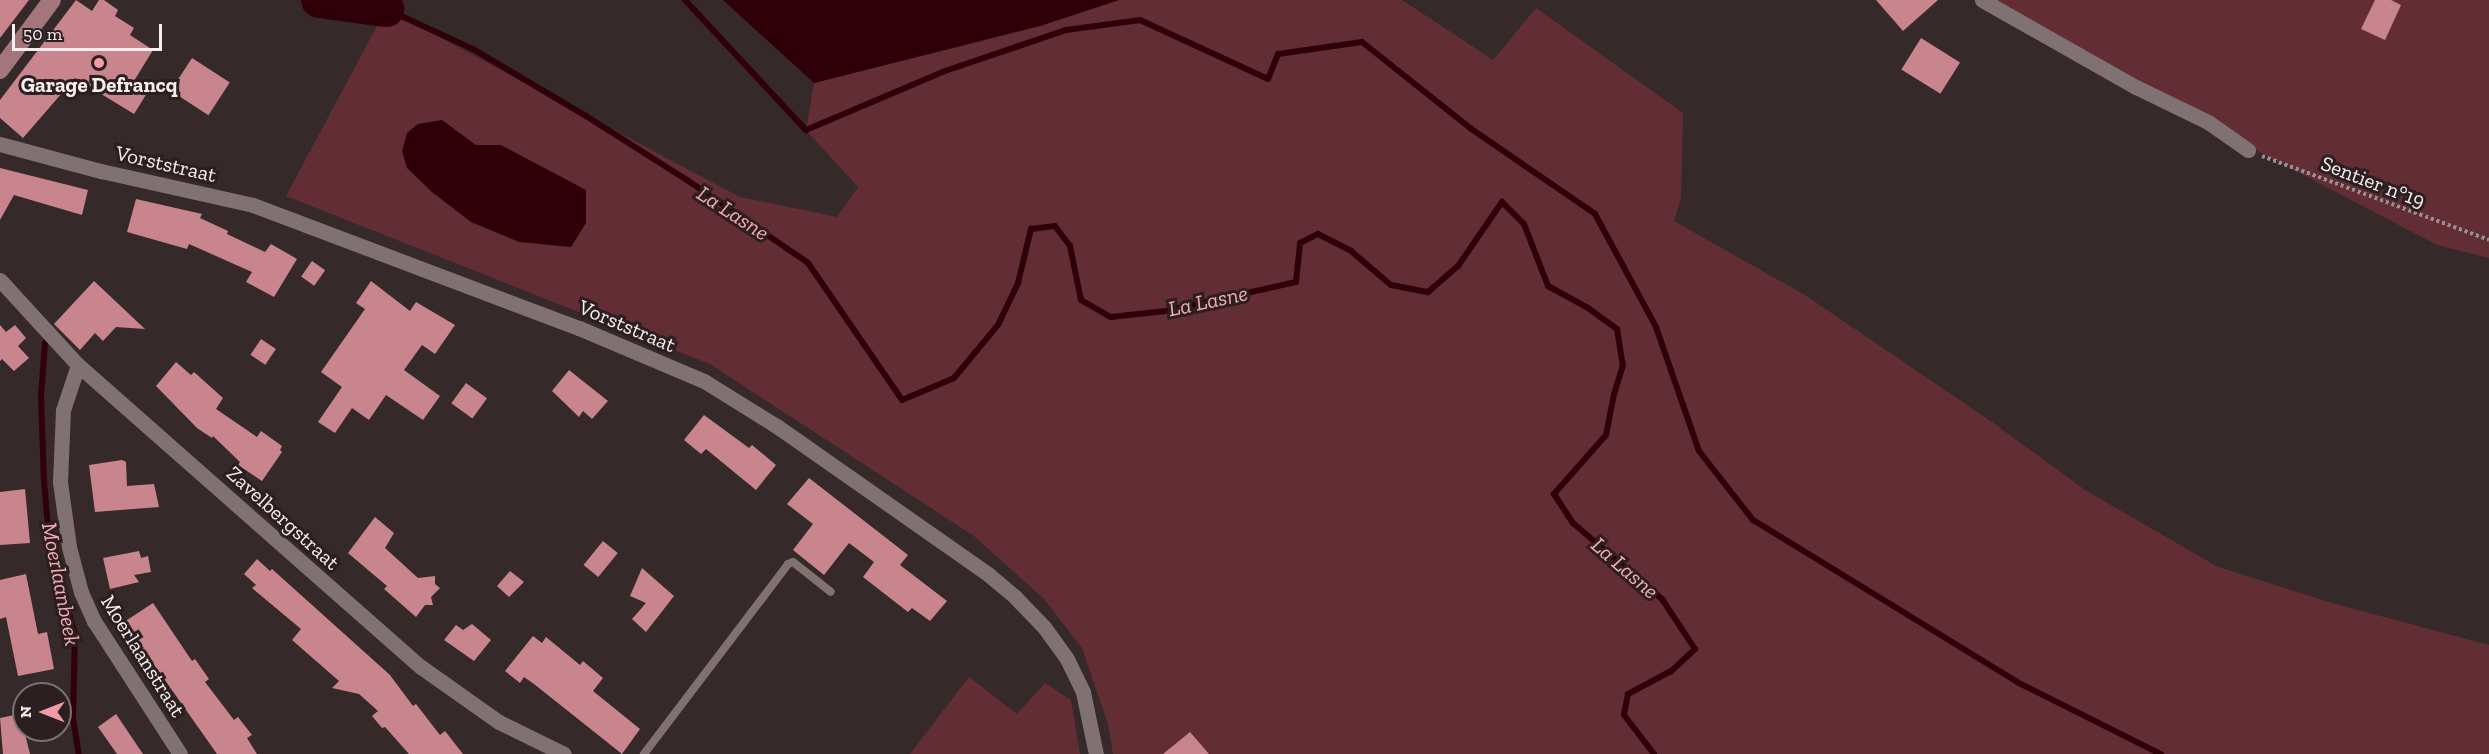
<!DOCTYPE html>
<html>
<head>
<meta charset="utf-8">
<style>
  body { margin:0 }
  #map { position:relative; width:2489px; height:754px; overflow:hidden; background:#36292a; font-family:"Zilla Slab",serif }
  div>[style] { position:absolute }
  .green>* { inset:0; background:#632d36 }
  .water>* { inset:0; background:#30000a }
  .stream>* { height:6px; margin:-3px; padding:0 3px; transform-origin:3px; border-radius:3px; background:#30000a }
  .river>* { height:36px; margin:-18px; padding:0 18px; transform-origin:18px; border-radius:18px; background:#30000a }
  .building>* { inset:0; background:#c9858d; transform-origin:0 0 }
  .path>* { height:4px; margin-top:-2px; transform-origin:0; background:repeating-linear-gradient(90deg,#998f8f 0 3px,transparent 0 6px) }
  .lane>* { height:8px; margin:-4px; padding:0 4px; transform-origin:4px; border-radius:4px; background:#807172 }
  .street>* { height:15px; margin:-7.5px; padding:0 7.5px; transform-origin:7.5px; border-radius:7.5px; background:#807172 }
  .secondary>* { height:18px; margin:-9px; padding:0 9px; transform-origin:9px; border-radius:9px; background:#a4757b }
  .dots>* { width:16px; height:16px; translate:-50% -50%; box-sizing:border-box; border:3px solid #2c1f21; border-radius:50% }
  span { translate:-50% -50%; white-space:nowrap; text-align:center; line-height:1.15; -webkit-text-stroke:6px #2c1f21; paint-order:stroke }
  .poi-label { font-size:21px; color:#f7efef; font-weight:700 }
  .street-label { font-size:21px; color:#f7efef }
  .water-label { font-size:22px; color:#f7abb4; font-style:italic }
  .north { position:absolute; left:12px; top:682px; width:60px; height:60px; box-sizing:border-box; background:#2c1f21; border:2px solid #7d7273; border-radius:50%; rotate:270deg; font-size:16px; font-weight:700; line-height:24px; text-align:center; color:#f7efef }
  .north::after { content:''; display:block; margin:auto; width:21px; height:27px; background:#f49aa6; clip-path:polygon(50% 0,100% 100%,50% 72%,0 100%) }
  .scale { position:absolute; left:12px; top:24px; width:150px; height:27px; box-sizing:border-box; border:3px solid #f7efef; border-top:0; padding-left:8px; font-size:18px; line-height:21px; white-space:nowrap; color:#f7efef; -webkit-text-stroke:4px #2c1f21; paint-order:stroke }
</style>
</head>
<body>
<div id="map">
  <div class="green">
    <div style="clip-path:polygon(1119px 0,1402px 0,1493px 60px,1536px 8px,1683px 113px,1681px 199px,1674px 221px,1805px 295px,1992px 422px,2085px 490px,2218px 567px,2332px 603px,2489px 645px,2489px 754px,1113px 754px,1108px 724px,1082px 648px,1044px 599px,974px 536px,710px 364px,286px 196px,386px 9px,740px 197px,837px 217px,858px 187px,806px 130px,814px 83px,1040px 26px)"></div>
    <div style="clip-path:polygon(1977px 0,2489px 0,2489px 258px,2437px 245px,2007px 19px)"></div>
    <div style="clip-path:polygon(969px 677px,1017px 714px,1045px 683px,1071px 700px,1080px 754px,910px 754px)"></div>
  </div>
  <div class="water">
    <div style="clip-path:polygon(723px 0,1119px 0,1040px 26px,814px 83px)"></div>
    <div style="clip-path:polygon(442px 120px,476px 145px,501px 145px,586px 190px,586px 223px,571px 247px,519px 242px,471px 222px,432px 192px,407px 168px,402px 151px,407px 133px,418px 124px)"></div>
  </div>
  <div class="stream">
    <div style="left:685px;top:0;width:178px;rotate:47.1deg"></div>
    <div style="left:806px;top:130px;width:151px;rotate:-23deg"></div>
    <div style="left:945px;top:71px;width:128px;rotate:-18.7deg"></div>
    <div style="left:1066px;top:30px;width:75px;rotate:-7.7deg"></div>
    <div style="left:1140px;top:20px;width:141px;rotate:24.7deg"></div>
    <div style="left:1268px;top:79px;width:27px;rotate:-68deg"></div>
    <div style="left:1278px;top:54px;width:85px;rotate:-8.1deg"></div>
    <div style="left:1362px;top:42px;width:138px;rotate:38.5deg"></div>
    <div style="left:1470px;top:128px;width:152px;rotate:34.5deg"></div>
    <div style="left:1595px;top:214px;width:128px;rotate:61.6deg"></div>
    <div style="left:1656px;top:327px;width:131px;rotate:70.9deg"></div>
    <div style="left:1699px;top:451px;width:88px;rotate:52deg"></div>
    <div style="left:1753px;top:520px;width:310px;rotate:31.5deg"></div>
    <div style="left:2017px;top:682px;width:161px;rotate:26.6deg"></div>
    <div style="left:386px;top:9px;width:96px;rotate:24.7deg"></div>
    <div style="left:473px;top:49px;width:131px;rotate:30.7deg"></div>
    <div style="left:586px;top:116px;width:120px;rotate:32.4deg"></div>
    <div style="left:687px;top:180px;width:147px;rotate:34.4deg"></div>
    <div style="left:808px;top:263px;width:166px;rotate:55.5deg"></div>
    <div style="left:902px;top:400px;width:56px;rotate:-22.9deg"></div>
    <div style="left:954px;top:378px;width:69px;rotate:-50.3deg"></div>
    <div style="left:998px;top:325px;width:47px;rotate:-64.5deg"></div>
    <div style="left:1018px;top:283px;width:56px;rotate:-76.5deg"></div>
    <div style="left:1031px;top:229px;width:24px;rotate:-7deg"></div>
    <div style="left:1055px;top:226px;width:25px;rotate:53deg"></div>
    <div style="left:1070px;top:246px;width:55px;rotate:78.5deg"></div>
    <div style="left:1081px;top:300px;width:34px;rotate:30deg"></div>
    <div style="left:1111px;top:317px;width:55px;rotate:-6.2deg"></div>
    <div style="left:1166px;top:311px;width:133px;rotate:-12.6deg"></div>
    <div style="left:1296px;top:282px;width:39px;rotate:-84deg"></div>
    <div style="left:1300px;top:243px;width:20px;rotate:-27deg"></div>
    <div style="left:1318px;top:234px;width:37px;rotate:27deg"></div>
    <div style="left:1351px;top:251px;width:52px;rotate:40.4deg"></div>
    <div style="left:1391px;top:285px;width:38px;rotate:11deg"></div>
    <div style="left:1428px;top:292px;width:40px;rotate:-41deg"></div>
    <div style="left:1458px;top:266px;width:78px;rotate:-55.5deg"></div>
    <div style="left:1502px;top:202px;width:31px;rotate:45deg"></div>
    <div style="left:1524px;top:224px;width:66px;rotate:68.8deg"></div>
    <div style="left:1548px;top:286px;width:46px;rotate:28.8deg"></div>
    <div style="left:1588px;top:308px;width:36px;rotate:36deg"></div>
    <div style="left:1617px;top:329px;width:36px;rotate:81deg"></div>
    <div style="left:1623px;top:365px;width:30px;rotate:107deg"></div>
    <div style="left:1614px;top:394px;width:42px;rotate:101deg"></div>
    <div style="left:1606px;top:435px;width:79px;rotate:131.4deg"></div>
    <div style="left:1554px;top:494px;width:35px;rotate:57deg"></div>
    <div style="left:1573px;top:523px;width:117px;rotate:40.5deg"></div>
    <div style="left:1662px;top:599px;width:60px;rotate:56.6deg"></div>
    <div style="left:1695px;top:649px;width:33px;rotate:137deg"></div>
    <div style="left:1671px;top:671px;width:49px;rotate:151.9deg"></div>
    <div style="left:1628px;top:694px;width:21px;rotate:101deg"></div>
    <div style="left:1624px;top:715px;width:49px;rotate:52.4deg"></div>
    <div style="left:45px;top:343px;width:53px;rotate:94.3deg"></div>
    <div style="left:41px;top:396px;width:85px;rotate:88deg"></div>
    <div style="left:44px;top:481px;width:69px;rotate:85deg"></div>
    <div style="left:50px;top:550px;width:88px;rotate:73.4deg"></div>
    <div style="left:75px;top:634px;width:84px;rotate:91.4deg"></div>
    <div style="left:73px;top:718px;width:36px;rotate:81deg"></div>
  </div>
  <div class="river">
    <div style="left:319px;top:0;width:68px;rotate:7.7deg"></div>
  </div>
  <div class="building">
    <div style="clip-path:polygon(0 0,29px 0,0 38px)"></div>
    <div style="clip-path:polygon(76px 0,92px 11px,99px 0,104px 0,118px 10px,115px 16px,134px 28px,130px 35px,153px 50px,134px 81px,149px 90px,134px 114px,75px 78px,23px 138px,0 118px,0 100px)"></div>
    <div style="clip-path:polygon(1876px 0,1938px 0,1903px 31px)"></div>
    <div style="clip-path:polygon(2375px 0,2391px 0,2401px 5px,2385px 40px,2361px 29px)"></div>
    <div style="left:1921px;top:38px;width:46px;height:37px;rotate:32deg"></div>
    <div style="left:192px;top:58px;width:45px;height:39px;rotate:33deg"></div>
    <div style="clip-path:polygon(0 168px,88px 190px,82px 215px,14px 195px,0 220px)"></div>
    <div style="clip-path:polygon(136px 199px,202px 214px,200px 218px,228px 231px,227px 234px,265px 252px,271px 244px,297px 259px,274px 297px,246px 282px,252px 272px,189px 244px,187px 249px,127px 232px)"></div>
    <div style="left:312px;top:261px;width:16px;height:19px;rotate:35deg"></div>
    <div style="clip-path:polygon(94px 281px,145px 329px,116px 327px,103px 341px,95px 333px,80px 350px,54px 324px)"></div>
    <div style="clip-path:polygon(371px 281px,410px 311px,416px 302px,455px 325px,435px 354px,422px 345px,404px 370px,440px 396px,423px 420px,386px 395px,369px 420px,352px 408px,335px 433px,318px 422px,342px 387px,321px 372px,365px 309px,356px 303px)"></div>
    <div style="clip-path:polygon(0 325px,6px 332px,15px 325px,26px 338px,18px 346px,29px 358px,14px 371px,2px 359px,0 361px)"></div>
    <div style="left:261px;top:339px;width:18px;height:19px;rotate:34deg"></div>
    <div style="clip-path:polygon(176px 362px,191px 375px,194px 372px,223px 398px,216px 409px,257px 437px,261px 431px,282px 446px,280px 450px,282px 452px,262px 481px,238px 465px,240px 462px,213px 436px,212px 438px,197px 428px,156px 386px)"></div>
    <div style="clip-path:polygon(569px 370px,608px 401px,592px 419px,583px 411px,579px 417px,552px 391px)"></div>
    <div style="left:466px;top:383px;width:26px;height:25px;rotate:36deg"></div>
    <div style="clip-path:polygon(704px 415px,749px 448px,752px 445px,776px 465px,756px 490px,706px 449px,701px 454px,684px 440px)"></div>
    <div style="clip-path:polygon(122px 460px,126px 462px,127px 486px,154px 484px,159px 507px,95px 512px,89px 465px)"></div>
    <div style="clip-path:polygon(809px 478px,908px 555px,900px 565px,947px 601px,930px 621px,912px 608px,908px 612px,863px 577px,874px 562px,849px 543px,824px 575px,793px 550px,813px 524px,787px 504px)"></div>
    <div style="clip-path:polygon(25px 489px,30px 543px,0 545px,0 492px)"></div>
    <div style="clip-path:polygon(375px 517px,394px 533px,385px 548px,418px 578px,435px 576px,435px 584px,440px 588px,431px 597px,433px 605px,425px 605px,416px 617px,384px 589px,387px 586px,348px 553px)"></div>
    <div style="left:603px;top:541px;width:19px;height:31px;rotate:39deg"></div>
    <div style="clip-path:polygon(139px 551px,141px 558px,148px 556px,151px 572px,134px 575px,139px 582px,110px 589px,103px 558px)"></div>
    <div style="clip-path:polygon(257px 559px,270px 571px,272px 569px,390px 675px,413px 706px,416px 704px,440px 735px,445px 731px,463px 754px,409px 754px,385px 727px,382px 728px,372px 716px,378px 711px,359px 694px,332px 688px,339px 681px,292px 640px,301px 629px,252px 588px,256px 585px,244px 574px)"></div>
    <div style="clip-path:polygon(642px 568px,674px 596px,646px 632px,632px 619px,646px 603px,630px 596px)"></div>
    <div style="clip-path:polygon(510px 571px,524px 582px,509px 597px,497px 586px)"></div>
    <div style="clip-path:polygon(26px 574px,38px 634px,47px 632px,54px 669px,18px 676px,6px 617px,0 619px,0 580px)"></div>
    <div style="clip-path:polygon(153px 603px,192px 661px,195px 659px,209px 679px,205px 682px,234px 720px,238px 717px,252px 735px,247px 738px,257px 754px,217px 754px,124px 622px)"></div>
    <div style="clip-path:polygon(472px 624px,491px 640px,474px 661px,444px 640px,456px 625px,463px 630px)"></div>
    <div style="clip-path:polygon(533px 636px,542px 643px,546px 637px,580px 665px,583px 661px,603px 678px,593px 691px,640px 729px,622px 754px,534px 684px,524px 677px,520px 683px,505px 671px)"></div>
    <div style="clip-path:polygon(24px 713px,24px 730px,30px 754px,3px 754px,0 718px)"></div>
    <div style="clip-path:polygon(116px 714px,143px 754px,117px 754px,98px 727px)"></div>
    <div style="clip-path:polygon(1190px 732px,1209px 754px,1163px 754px)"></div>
  </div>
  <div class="path">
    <div style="left:2262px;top:156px;width:242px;rotate:20.3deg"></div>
  </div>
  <div class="lane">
    <div style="left:644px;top:754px;width:238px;rotate:-52.8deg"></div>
    <div style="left:788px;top:564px;width:5px;rotate:-22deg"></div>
    <div style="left:793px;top:562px;width:48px;rotate:38.3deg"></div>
  </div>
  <div class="street">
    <div style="left:1982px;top:0;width:177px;rotate:29.5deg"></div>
    <div style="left:2136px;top:87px;width:80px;rotate:25.9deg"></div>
    <div style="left:2208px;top:122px;width:49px;rotate:35deg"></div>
    <div style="left:0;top:144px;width:105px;rotate:15deg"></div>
    <div style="left:101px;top:171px;width:156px;rotate:12.6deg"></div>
    <div style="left:253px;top:205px;width:348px;rotate:20.7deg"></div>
    <div style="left:579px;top:328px;width:136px;rotate:23deg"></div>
    <div style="left:704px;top:381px;width:87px;rotate:31.9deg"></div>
    <div style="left:778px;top:427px;width:258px;rotate:35deg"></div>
    <div style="left:989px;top:575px;width:34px;rotate:40deg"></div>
    <div style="left:1015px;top:597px;width:42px;rotate:46deg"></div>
    <div style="left:1044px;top:627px;width:39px;rotate:54deg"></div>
    <div style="left:1067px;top:659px;width:37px;rotate:64deg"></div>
    <div style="left:1083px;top:692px;width:63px;rotate:78.2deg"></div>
    <div style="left:0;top:280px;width:115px;rotate:47.5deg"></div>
    <div style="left:78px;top:365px;width:457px;rotate:41.4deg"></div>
    <div style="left:421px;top:667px;width:95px;rotate:35.2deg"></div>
    <div style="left:499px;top:722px;width:72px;rotate:26.2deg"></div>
    <div style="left:78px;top:365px;width:47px;rotate:108.4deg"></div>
    <div style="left:63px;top:410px;width:72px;rotate:92.4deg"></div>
    <div style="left:60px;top:482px;width:66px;rotate:82.1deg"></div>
    <div style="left:69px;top:547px;width:47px;rotate:75.1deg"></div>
    <div style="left:81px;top:592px;width:32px;rotate:66deg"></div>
    <div style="left:94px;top:621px;width:158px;rotate:57.1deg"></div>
  </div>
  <div class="secondary">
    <div style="left:0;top:70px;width:87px;rotate:-53.4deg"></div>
  </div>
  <div class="dots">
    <div style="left:99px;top:63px;background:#f49aa6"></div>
  </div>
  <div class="poi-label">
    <span style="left:99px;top:85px">Garage Defrancq</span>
  </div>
  <div class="street-label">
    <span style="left:166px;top:164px;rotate:13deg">Vorststraat</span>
    <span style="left:2373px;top:182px;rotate:21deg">Sentier n°19</span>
    <span style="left:627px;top:326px;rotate:23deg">Vorststraat</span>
    <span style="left:283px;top:518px;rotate:42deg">Zavelbergstraat</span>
    <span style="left:143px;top:656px;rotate:58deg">Moerlaanstraat</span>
  </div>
  <div class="water-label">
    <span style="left:733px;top:213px;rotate:33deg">La Lasne</span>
    <span style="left:1208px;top:301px;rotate:-12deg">La Lasne</span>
    <span style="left:1625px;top:568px;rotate:41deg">La Lasne</span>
    <span style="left:61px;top:584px;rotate:79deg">Moerlaanbeek</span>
  </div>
  <div class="north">N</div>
  <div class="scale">50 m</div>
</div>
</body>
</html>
